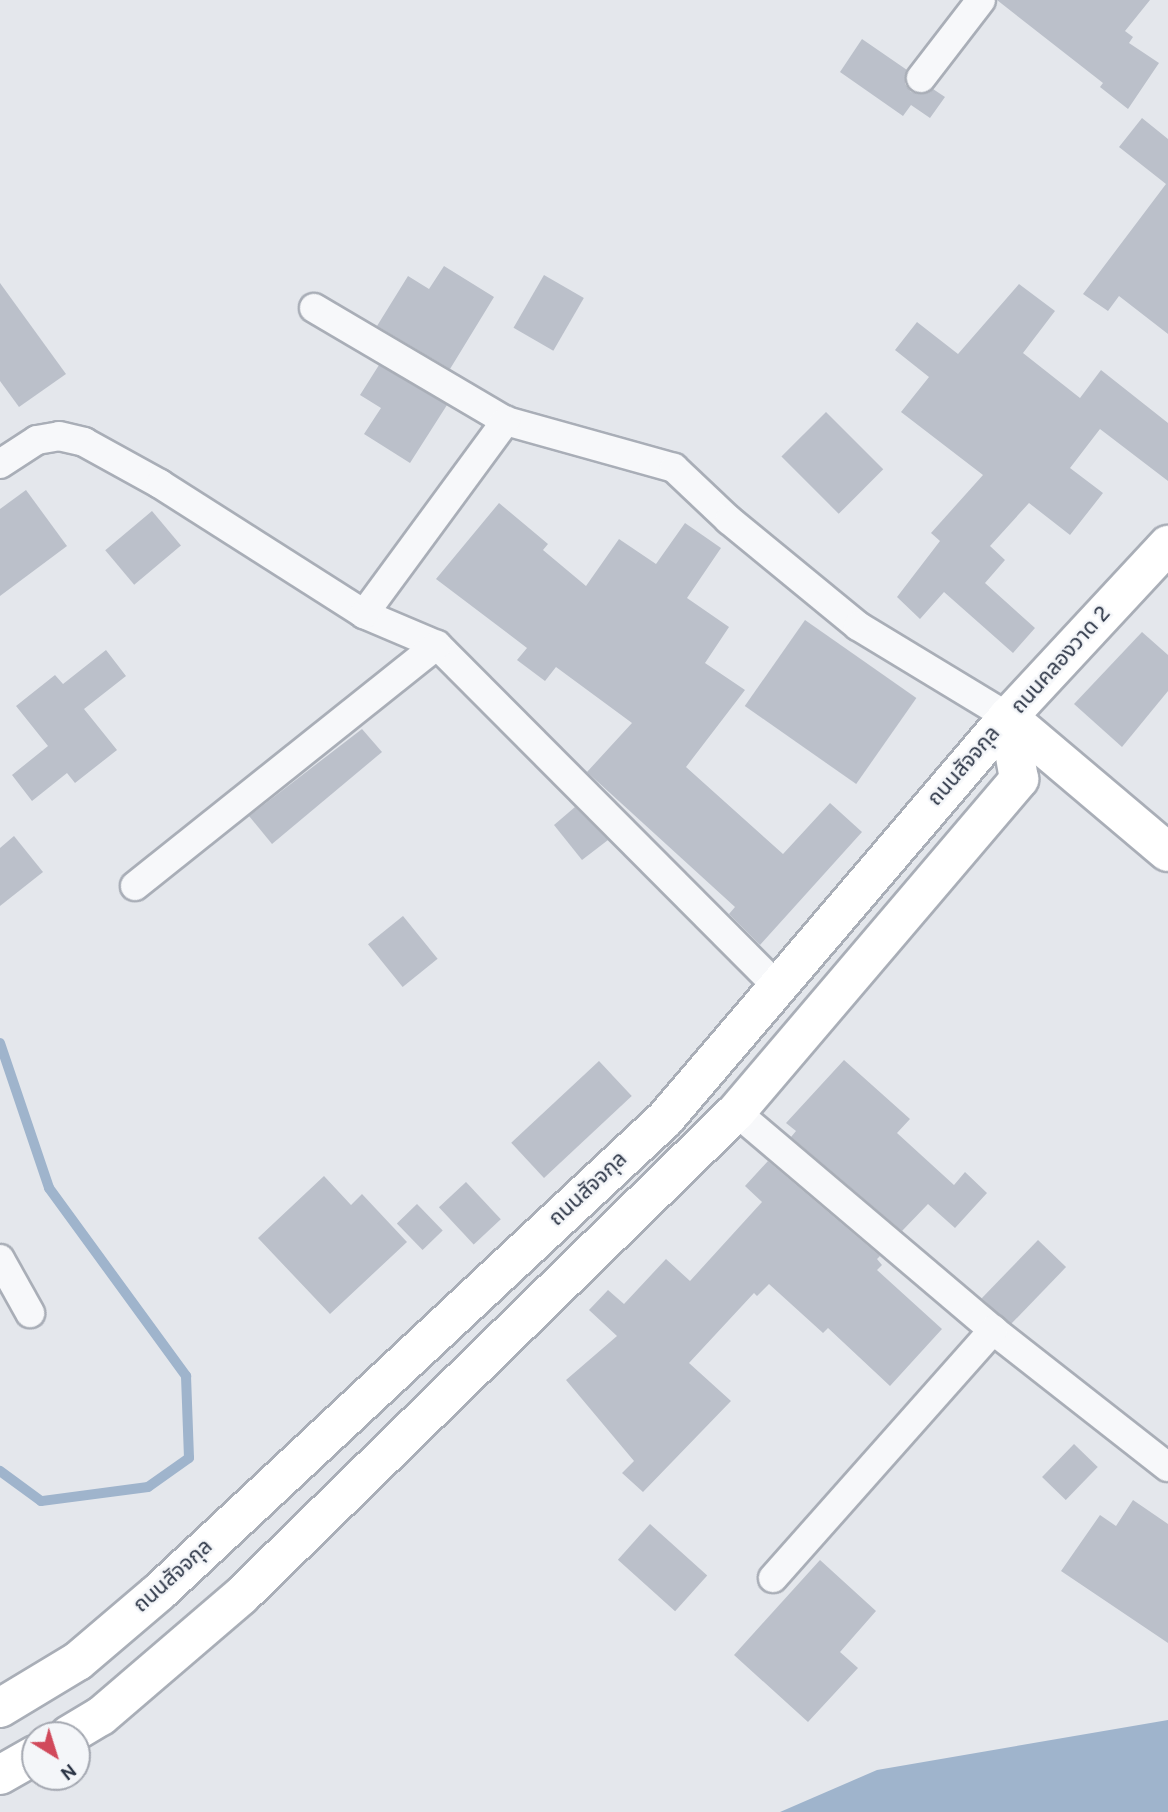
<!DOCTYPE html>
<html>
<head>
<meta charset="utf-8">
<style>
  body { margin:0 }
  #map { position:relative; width:1168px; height:1812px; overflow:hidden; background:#e4e7ec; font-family:Overpass,"Noto Sans Thai",sans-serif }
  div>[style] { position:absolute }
  .water>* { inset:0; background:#9fb4cc }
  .stream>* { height:10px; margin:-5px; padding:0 5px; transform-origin:5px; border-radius:5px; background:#9fb4cc }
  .building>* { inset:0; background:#bbc0ca; transform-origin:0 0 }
  .roads { filter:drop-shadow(2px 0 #a9aeb7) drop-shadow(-2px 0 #a9aeb7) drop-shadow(0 2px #a9aeb7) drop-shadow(0 -2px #a9aeb7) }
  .street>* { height:28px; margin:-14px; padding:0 14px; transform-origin:14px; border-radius:14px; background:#f7f8fa }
  .secondary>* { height:38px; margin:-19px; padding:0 19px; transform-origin:19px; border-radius:19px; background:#fff }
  span { translate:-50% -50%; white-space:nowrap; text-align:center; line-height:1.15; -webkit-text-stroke:5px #f4f6f9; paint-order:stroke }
  .street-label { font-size:21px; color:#2b3445 }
  .north { position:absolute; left:21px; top:1721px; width:70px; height:70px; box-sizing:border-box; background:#f4f6f9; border:2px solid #a4a8b1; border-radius:50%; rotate:142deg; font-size:19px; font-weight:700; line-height:28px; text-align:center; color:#2b3445 }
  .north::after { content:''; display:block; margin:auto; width:24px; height:32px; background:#d1495b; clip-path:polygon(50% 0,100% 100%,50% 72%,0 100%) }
</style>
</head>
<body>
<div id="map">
  <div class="water">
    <div style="clip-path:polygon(1168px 1720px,1168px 1812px,780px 1812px,877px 1770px)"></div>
  </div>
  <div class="stream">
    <div style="left:0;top:1043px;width:153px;rotate:71.3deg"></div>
    <div style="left:49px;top:1188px;width:233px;rotate:53.9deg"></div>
    <div style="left:186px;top:1376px;width:82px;rotate:87.9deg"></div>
    <div style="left:189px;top:1458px;width:50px;rotate:144.7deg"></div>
    <div style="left:148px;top:1487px;width:108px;rotate:172.5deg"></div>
    <div style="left:41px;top:1501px;width:51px;rotate:-143.8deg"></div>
  </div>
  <div class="building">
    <div style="clip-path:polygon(997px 0,1150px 0,1125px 31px,1133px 37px,1129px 43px,1159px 63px,1128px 109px,1100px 87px,1103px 83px)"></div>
    <div style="clip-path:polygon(862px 39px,907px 70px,905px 84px,911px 92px,920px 94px,933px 89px,945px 97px,930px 118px,911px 105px,903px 116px,840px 72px)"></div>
    <div style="clip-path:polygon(1142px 118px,1168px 139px,1168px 334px,1119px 296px,1108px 311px,1083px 294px,1166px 184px,1119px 147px)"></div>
    <div style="clip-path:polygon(444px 266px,494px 297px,450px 369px,377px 326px,408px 276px,429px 289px)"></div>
    <div style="left:544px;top:275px;width:46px;height:61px;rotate:30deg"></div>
    <div style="clip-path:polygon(0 283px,66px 374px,19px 407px,0 381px)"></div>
    <div style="clip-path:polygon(1019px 284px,1055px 311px,1023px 353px,1080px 398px,1101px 370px,1168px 423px,1168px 481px,1100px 429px,1070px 468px,1103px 493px,1070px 535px,1029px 503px,990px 546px,1005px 560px,985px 583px,1035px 628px,1013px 653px,944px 592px,920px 619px,897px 597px,940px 541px,931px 533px,983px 475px,901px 412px,929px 377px,895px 350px,917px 322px,958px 354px)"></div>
    <div style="clip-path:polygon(379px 365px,447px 405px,410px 463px,364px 434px,381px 408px,360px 395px)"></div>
    <div style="left:826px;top:412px;width:81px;height:63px;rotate:45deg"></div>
    <div style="clip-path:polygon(26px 490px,67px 546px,0 596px,0 509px)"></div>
    <div style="clip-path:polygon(499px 503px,548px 544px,543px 550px,586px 586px,619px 539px,656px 564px,685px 523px,721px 548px,687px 598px,729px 627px,705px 663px,745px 690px,686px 767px,783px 854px,830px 803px,862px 832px,760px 945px,729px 914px,735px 907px,587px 772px,632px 723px,556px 667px,545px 681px,517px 660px,527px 648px,436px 579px)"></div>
    <div style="left:152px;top:511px;width:45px;height:61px;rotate:50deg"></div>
    <div style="left:805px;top:620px;width:136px;height:105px;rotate:35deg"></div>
    <div style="clip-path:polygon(1142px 632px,1168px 655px,1168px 691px,1122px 747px,1074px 704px)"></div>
    <div style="clip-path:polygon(106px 650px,126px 676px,84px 709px,117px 750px,75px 783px,67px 773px,32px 801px,12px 775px,48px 746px,16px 706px,55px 675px,63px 684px)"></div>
    <div style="clip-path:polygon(362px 729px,382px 752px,272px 844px,249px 816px)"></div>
    <div style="clip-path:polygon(575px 807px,608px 840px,582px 860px,554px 825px)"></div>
    <div style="clip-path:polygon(14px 836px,43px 872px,0 906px,0 848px)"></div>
    <div style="left:403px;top:916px;width:55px;height:45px;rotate:51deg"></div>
    <div style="clip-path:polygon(844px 1060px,910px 1119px,897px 1133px,954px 1185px,965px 1172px,987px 1193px,955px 1228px,928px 1204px,902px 1231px,791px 1137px,796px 1131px,786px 1123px)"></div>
    <div style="left:599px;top:1061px;width:48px;height:120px;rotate:47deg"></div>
    <div style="clip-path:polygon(768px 1161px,880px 1256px,877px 1259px,882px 1265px,877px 1270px,942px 1329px,890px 1386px,828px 1328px,823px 1333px,769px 1284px,757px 1296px,754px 1293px,689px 1363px,731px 1401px,643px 1492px,622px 1473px,634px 1461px,566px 1380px,617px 1336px,589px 1310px,608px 1290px,624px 1304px,666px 1259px,690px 1281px,762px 1202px,745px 1186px)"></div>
    <div style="clip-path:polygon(324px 1176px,351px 1205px,362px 1194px,407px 1242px,330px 1314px,258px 1238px)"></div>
    <div style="left:466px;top:1182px;width:51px;height:37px;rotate:47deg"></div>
    <div style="left:417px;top:1204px;width:37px;height:28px;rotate:46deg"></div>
    <div style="left:1038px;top:1240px;width:39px;height:81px;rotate:44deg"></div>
    <div style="left:1074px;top:1444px;width:33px;height:46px;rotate:44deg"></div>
    <div style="clip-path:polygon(1133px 1500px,1168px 1524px,1168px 1643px,1061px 1571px,1100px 1515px,1116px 1526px)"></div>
    <div style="left:650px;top:1524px;width:77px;height:48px;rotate:42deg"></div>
    <div style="clip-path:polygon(820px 1560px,876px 1611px,840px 1652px,858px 1668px,808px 1722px,734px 1655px)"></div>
  </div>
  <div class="roads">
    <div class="street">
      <div style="left:921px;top:78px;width:98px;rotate:-52.4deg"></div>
      <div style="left:314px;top:308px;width:223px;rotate:30.5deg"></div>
      <div style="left:506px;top:421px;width:174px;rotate:15.6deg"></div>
      <div style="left:674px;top:468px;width:76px;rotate:43.4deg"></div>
      <div style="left:729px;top:520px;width:167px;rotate:39.4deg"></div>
      <div style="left:858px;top:626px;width:175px;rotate:31.2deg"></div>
      <div style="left:0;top:464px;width:44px;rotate:-33deg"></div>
      <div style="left:37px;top:440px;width:22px;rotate:-10deg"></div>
      <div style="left:59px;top:436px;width:26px;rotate:13deg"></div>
      <div style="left:84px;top:442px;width:87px;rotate:28.9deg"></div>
      <div style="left:160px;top:484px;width:242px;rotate:32.5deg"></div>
      <div style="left:364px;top:614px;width:79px;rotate:23deg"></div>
      <div style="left:437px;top:645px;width:482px;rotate:45.1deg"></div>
      <div style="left:364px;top:614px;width:240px;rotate:-53.7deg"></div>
      <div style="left:135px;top:886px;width:386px;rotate:-38.6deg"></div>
      <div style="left:736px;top:1112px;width:337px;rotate:40.3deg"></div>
      <div style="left:993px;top:1330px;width:222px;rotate:38.1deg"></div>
      <div style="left:0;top:1259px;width:62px;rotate:60.9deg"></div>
      <div style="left:773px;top:1578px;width:332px;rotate:-48.4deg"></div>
    </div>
    <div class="secondary">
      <div style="left:1008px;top:717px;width:209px;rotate:40.2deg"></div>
      <div style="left:0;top:1708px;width:91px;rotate:-31.1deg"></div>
      <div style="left:78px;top:1661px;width:106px;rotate:-40.4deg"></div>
      <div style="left:159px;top:1592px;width:693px;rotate:-43.07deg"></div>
      <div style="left:665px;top:1119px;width:528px;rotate:-49.53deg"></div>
      <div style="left:1008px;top:717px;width:235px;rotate:-47.1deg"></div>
      <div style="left:69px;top:1735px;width:37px;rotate:-31deg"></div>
      <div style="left:101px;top:1716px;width:184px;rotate:-40.6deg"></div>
      <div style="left:241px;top:1596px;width:692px;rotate:-44.36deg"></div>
      <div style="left:736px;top:1112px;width:437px;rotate:-49.6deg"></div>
      <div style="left:1019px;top:779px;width:63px;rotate:-100.1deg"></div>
      <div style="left:0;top:1775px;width:40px;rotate:-29.7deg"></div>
    </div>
  </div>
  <div class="street-label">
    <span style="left:1062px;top:661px;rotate:-48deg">ถนนคลองวาด 2</span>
    <span style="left:965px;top:767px;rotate:-49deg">ถนนสัจจกุล</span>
    <span style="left:589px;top:1190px;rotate:-43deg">ถนนสัจจกุล</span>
    <span style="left:174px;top:1577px;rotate:-42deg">ถนนสัจจกุล</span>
  </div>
  <div class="north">N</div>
</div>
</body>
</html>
